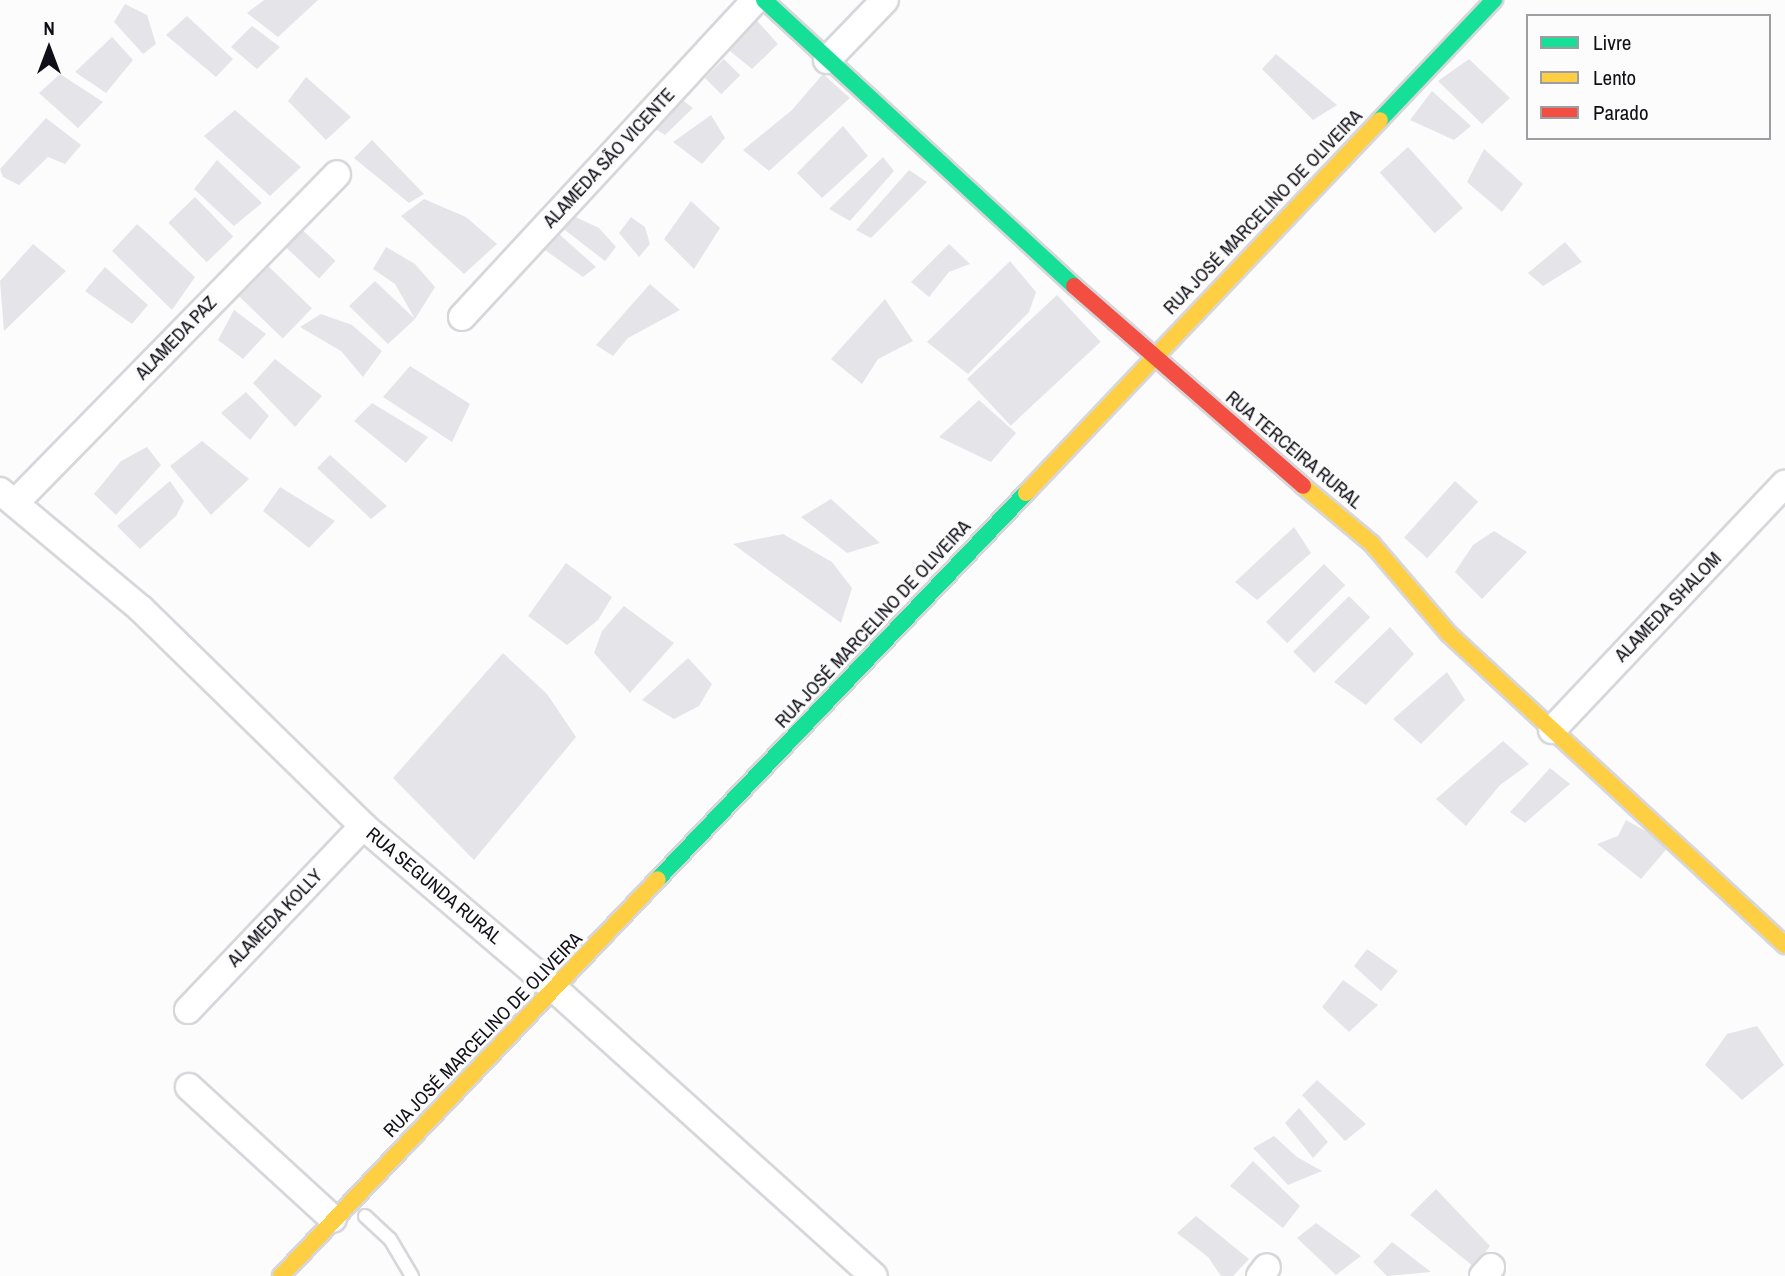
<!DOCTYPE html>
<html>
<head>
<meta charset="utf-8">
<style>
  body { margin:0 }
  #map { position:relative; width:1785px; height:1276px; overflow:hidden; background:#fcfcfc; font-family:"Archivo Narrow",sans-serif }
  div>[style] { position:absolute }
  .building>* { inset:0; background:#e5e4e9; transform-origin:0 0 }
  .roads { filter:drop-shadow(2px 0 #d7d7db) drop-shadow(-2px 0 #d7d7db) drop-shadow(0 2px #d7d7db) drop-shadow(0 -2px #d7d7db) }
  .lane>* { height:12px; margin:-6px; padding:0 6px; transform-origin:6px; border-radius:6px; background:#fff }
  .street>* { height:26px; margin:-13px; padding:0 13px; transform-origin:13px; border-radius:13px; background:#fff }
  .fast>* { height:16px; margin:-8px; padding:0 8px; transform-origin:8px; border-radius:8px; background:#16e098 }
  .slow>* { height:16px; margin:-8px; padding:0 8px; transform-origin:8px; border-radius:8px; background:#ffcf43 }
  .jam>* { height:16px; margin:-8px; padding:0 8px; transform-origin:8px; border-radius:8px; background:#f24e42 }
  span { translate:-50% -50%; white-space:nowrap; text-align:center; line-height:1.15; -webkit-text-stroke:6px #fcfcfc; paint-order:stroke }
  .street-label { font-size:19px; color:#100f18 }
  .legend { position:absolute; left:1526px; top:14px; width:245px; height:126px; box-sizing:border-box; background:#fcfcfc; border:2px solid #9e9da1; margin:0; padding:9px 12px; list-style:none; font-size:21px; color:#100f18 }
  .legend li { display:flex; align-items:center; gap:14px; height:35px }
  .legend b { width:35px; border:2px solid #9e9da1 }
  .north { position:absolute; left:14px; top:14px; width:70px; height:70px; -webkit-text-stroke:5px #fcfcfc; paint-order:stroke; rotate:0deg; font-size:19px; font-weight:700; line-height:28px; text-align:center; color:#100f18 }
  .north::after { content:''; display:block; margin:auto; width:24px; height:32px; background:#100f18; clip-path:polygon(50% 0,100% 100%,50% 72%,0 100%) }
</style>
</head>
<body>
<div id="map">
  <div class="building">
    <div style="clip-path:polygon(264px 0,318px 0,278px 37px,247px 13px)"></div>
    <div style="clip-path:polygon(125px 4px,147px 15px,156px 44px,143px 54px,114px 22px)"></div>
    <div style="clip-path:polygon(752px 15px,778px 44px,752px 69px,720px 43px)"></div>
    <div style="clip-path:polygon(187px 16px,233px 59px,216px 77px,166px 35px)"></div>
    <div style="clip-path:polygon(252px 26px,280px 47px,257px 69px,231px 47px)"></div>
    <div style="clip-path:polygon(112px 37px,133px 60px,106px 93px,75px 72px)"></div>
    <div style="clip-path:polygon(1276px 54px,1337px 105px,1313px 120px,1262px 69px)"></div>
    <div style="left:724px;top:59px;width:23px;height:27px;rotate:45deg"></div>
    <div style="clip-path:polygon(1469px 59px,1510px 98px,1482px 124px,1438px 81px)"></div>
    <div style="clip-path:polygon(60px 74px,103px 102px,78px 128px,39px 93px)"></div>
    <div style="clip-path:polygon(823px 74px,850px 98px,769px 171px,743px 150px,792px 110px)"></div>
    <div style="clip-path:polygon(306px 77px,351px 117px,326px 140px,288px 101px)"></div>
    <div style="clip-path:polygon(1432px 91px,1471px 126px,1454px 140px,1410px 120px)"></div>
    <div style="clip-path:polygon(673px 93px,693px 108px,665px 135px,646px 123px)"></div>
    <div style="clip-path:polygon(235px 110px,301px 167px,270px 196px,204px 136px)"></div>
    <div style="clip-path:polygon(711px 115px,725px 138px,702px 164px,673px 142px)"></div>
    <div style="clip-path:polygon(46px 118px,81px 145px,65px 164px,48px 157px,19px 185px,3px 177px,0 169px)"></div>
    <div style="clip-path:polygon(843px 126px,868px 156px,822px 198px,797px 173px)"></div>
    <div style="clip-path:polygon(372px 140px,424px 194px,409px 203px,354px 158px)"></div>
    <div style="left:1408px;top:147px;width:82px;height:38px;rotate:48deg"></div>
    <div style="clip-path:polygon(1484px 149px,1523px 184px,1502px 212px,1467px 182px)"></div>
    <div style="clip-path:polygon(883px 157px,894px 171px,850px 221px,829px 209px)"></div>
    <div style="clip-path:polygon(217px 160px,262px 203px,234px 226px,194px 189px)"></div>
    <div style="clip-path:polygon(909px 170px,927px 182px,871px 238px,856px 230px)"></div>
    <div style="left:195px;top:197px;width:55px;height:37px;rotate:46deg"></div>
    <div style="clip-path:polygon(424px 199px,466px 217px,497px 244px,464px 274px,401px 216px)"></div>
    <div style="clip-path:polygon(691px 201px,720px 228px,694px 269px,664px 239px)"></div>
    <div style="clip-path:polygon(567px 213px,599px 228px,616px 247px,605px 261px,561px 227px)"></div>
    <div style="clip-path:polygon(631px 217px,645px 227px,650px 244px,639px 257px,619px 233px)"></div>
    <div style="clip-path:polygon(137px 224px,195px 277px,172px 310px,112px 251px)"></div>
    <div style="left:296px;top:224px;width:54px;height:24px;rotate:43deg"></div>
    <div style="clip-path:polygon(549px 225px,596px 267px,583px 277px,535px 243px)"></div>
    <div style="clip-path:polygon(1565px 242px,1582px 262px,1543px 286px,1528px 273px)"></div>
    <div style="clip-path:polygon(33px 244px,66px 271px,4px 331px,0 281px)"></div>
    <div style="clip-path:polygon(949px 244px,970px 264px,949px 272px,929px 297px,911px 282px)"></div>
    <div style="clip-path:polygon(386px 247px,415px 264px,435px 287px,415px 319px,388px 344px,349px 306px,375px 281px,415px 319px,395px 284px,373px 269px)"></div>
    <div style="left:263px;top:261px;width:68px;height:42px;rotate:44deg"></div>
    <div style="clip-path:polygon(1010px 261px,1036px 292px,1029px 312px,968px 374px,927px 342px)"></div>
    <div style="clip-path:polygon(105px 267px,148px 305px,132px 324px,85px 291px)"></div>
    <div style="clip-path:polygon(650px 284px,680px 310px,628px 338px,613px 356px,596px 345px)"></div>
    <div style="left:1057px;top:295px;width:64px;height:123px;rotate:47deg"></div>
    <div style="clip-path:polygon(885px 299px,913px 341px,878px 359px,862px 384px,831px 359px)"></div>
    <div style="clip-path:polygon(234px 310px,266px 334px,243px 359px,218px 340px)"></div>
    <div style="clip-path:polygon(321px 314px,352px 325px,382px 351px,363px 377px,341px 351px,300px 327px)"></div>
    <div style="clip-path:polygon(275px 359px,322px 396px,295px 427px,253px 383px)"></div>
    <div style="clip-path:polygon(410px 366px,470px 404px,452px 442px,383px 397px)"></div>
    <div style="clip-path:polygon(246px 392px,269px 416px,250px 440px,221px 413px)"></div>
    <div style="clip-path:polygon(979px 400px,1016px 433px,991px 462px,939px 437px)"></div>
    <div style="clip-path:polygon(372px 403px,428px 437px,406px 463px,354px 421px)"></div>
    <div style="clip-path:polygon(202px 441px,249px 479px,211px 515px,170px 466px)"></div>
    <div style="clip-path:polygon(147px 447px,161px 465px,116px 515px,94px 494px,121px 461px)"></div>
    <div style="clip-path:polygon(330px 455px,387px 506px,371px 519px,317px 468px)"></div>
    <div style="clip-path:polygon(170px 481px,184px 501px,176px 516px,140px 549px,117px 526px)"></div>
    <div style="left:1455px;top:481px;width:31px;height:76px;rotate:42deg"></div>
    <div style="clip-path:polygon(280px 487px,335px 521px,309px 548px,263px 511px)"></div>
    <div style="clip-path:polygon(831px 499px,880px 543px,847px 553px,801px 517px)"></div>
    <div style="clip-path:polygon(1294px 527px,1311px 553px,1257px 600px,1235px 582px)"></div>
    <div style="clip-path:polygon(1494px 531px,1527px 552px,1482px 599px,1455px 572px,1473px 545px)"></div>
    <div style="clip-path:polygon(783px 534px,832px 562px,852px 588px,841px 623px,733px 544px)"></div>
    <div style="clip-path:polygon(566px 563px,612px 597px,598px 620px,567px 645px,528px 616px)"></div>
    <div style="left:1324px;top:564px;width:30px;height:82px;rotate:45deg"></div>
    <div style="left:1349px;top:596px;width:30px;height:79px;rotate:45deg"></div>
    <div style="clip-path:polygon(624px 606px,674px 643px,630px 693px,594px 653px,602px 631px)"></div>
    <div style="clip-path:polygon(1390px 627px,1414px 654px,1366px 705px,1334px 682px)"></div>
    <div style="clip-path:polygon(503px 653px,547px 694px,576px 737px,474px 860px,393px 778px)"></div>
    <div style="clip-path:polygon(688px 658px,712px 684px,699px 706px,674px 719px,642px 700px)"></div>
    <div style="clip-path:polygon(1447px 672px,1465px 700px,1421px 744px,1393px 719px)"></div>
    <div style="clip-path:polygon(1503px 741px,1529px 764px,1500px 785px,1466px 826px,1436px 799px)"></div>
    <div style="clip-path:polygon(1550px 768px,1570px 784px,1525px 823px,1510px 812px)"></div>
    <div style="clip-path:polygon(1626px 820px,1670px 845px,1641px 879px,1597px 844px,1618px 836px)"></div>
    <div style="clip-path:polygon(1367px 949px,1398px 971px,1381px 991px,1354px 966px)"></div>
    <div style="clip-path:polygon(1343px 980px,1378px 1005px,1349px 1032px,1322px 1007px)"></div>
    <div style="clip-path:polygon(1757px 1026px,1784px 1065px,1742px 1100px,1705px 1065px,1727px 1034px)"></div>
    <div style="clip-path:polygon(1317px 1080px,1366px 1124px,1345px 1141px,1302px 1095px)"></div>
    <div style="clip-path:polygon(1299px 1108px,1328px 1142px,1313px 1158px,1285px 1123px)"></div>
    <div style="clip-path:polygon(1274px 1136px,1297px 1157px,1322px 1171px,1288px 1185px,1253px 1148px)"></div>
    <div style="clip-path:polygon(1253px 1161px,1300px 1206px,1283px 1228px,1230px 1186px)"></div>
    <div style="clip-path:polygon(1436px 1189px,1490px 1246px,1474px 1267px,1410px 1215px)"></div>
    <div style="clip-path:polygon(1196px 1216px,1249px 1259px,1233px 1276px,1221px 1276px,1208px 1257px,1177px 1233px)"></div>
    <div style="clip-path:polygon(1316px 1223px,1361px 1256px,1336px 1275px,1297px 1238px)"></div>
    <div style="clip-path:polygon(1392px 1242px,1431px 1272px,1387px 1276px,1373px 1262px)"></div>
  </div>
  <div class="roads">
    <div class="lane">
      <div style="left:365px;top:1216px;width:34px;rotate:43deg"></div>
      <div style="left:390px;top:1239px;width:43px;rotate:59.3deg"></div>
    </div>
    <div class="street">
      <div style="left:827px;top:60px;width:83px;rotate:-46deg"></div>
      <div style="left:462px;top:317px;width:432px;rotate:-47.2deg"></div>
      <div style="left:0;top:491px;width:184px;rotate:39.9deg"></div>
      <div style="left:141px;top:609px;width:310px;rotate:44.3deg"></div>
      <div style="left:363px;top:826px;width:255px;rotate:40.4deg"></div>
      <div style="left:557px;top:991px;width:426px;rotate:42deg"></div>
      <div style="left:15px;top:503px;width:460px;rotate:-45.6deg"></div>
      <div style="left:1552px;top:730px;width:339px;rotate:-46.6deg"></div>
      <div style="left:188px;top:1010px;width:254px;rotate:-46.4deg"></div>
      <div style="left:189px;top:1087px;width:195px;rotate:42.5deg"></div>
      <div style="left:1260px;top:1276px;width:11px;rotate:-52deg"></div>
      <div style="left:1483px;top:1276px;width:12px;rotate:-48deg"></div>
    </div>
    <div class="fast">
      <div style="left:764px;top:0;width:422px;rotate:42.7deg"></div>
      <div style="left:1380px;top:120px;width:166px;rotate:-46.5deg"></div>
      <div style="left:658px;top:879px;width:533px;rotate:-46.37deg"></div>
    </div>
    <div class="slow">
      <div style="left:1303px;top:486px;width:90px;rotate:40deg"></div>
      <div style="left:1372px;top:544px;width:118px;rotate:49.5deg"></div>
      <div style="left:1449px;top:634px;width:458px;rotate:42.8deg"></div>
      <div style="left:1026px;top:493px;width:514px;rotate:-46.5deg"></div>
      <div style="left:281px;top:1276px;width:547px;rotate:-46.48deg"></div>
    </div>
    <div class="jam">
      <div style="left:1074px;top:286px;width:304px;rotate:41.1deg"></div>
    </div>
  </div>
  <div class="street-label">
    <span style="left:609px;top:158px;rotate:-47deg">ALAMEDA SÃO VICENTE</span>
    <span style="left:1263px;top:212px;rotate:-46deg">RUA JOSÉ MARCELINO DE OLIVEIRA</span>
    <span style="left:176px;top:338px;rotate:-46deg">ALAMEDA PAZ</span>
    <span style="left:1294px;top:450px;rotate:40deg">RUA TERCEIRA RURAL</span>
    <span style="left:1668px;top:607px;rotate:-46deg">ALAMEDA SHALOM</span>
    <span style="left:873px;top:624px;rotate:-47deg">RUA JOSÉ MARCELINO DE OLIVEIRA</span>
    <span style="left:434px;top:886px;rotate:40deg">RUA SEGUNDA RURAL</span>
    <span style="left:275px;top:918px;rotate:-46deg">ALAMEDA KOLLY</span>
    <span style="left:483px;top:1035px;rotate:-46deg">RUA JOSÉ MARCELINO DE OLIVEIRA</span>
  </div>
  <ul class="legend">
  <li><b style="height:9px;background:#16e098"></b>Livre</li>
  <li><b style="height:9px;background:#ffcf43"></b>Lento</li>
  <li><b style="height:9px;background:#f24e42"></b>Parado</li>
  </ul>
  <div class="north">N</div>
</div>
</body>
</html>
